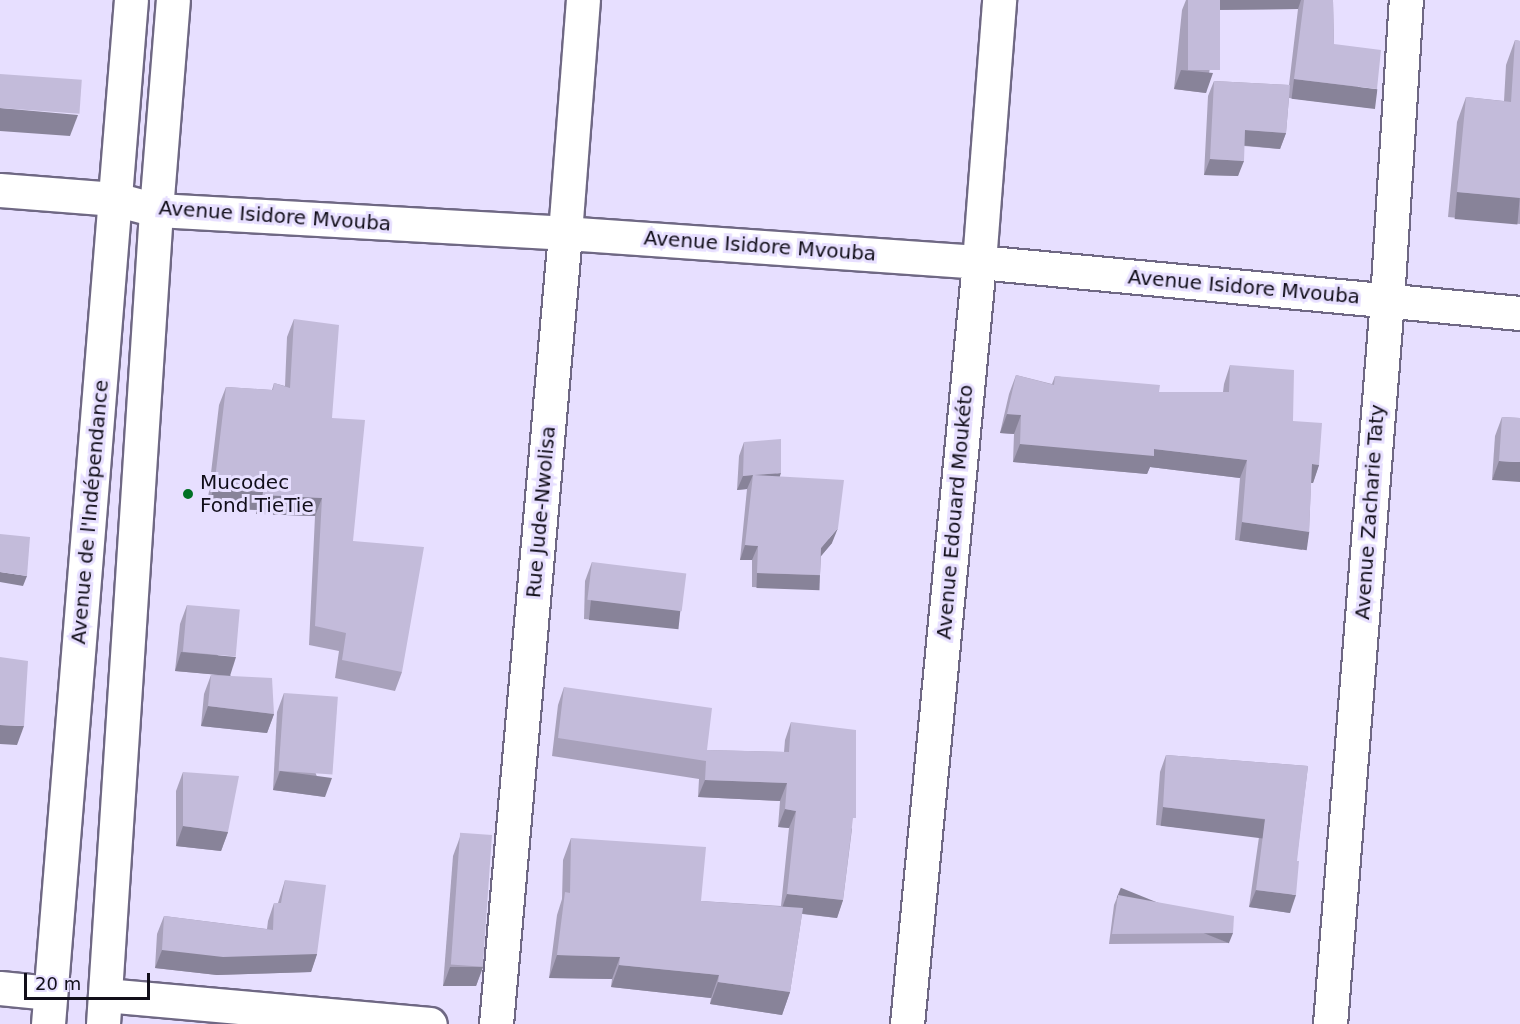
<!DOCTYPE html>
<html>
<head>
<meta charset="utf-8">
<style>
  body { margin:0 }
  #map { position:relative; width:1520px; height:1024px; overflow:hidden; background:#e7dfff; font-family:"DejaVu Sans",sans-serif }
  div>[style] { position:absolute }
  .roads { filter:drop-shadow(2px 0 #6f6884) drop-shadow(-2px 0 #6f6884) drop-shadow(0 2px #6f6884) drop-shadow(0 -2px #6f6884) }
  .street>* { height:33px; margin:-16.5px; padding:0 16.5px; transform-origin:16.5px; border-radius:16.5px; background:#fff }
  .secondary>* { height:33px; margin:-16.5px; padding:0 16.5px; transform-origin:16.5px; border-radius:16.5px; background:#fff }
  .wall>* { inset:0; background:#a8a1bb }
  .shaded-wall>* { inset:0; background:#888399; transform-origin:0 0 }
  .building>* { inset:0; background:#c3bbda; transform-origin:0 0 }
  .dots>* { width:16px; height:16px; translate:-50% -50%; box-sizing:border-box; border:3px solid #e7dfff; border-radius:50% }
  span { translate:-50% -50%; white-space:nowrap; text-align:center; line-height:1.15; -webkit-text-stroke:6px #e7dfff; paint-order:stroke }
  .street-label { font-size:20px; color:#110e19 }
  .poi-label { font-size:20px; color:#110e19 }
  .left { translate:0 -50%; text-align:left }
  .scale { position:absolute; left:24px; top:973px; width:126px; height:27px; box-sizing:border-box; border:3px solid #110e19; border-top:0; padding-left:8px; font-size:18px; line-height:21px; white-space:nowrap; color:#110e19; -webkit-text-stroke:4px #e7dfff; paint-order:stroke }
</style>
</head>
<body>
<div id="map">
  <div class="roads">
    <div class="street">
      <div style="left:0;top:190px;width:115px;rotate:4.5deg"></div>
      <div style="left:115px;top:199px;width:42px;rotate:15deg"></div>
      <div style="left:156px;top:210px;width:410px;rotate:3.2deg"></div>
      <div style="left:565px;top:233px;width:415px;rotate:4deg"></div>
      <div style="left:979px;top:262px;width:543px;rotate:5.39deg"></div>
      <div style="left:0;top:988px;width:50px;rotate:5.7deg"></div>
      <div style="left:105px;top:995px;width:326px;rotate:5.1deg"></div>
      <div style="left:496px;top:1024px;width:794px;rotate:-85.01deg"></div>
      <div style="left:565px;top:233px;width:234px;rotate:-85.6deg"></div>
      <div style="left:907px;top:1024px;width:765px;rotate:-84.6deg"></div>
      <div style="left:979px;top:262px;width:263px;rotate:-85.6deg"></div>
      <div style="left:1330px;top:1024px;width:726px;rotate:-85.5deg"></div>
      <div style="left:1387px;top:300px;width:301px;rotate:-86.4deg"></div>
    </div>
    <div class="secondary">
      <div style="left:48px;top:1024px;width:1027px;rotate:-85.37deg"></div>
      <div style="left:103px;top:1024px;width:816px;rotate:-86.27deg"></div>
      <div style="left:156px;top:210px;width:211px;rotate:-85.4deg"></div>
    </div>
  </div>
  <div class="wall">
    <div style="clip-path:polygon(1186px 0,1333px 0,1334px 44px,1370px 108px,1289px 98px,1286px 133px,1280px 149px,1244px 146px,1238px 176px,1204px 175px,1208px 96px,1214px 81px,1289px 85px,1298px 9px,1219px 10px,1206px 93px,1174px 89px,1182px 10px)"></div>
    <div style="clip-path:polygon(1515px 40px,1520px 41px,1520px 224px,1448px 217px,1457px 122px,1466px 97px,1504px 101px,1506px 65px)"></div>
    <div style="clip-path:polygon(294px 319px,332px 418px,353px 541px,402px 672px,395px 691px,335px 678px,339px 651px,309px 645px,315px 516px,256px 514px,257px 510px,207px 507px,219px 405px,226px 387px,272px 390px,274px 383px,285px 386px,287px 337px)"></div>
    <div style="clip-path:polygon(1230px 365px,1293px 421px,1319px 465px,1313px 483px,1311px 483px,1309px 532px,1302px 550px,1235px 540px,1240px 478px,1150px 467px,1147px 474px,1013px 462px,1014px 434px,1000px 433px,1009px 394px,1016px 375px,1052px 384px,1055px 376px,1159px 392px,1223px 392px,1224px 384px)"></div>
    <div style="clip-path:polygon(1502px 417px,1520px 418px,1492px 480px,1495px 436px)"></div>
    <div style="clip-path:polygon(744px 442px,780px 477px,832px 543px,821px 556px,820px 575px,815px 589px,752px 587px,752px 560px,740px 560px,747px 489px,737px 490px,739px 456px)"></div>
    <div style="clip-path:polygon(592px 562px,674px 628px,584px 619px,585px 581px)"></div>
    <div style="clip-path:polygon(187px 605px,230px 675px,274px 714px,267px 733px,201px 726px,204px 694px,211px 675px,221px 675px,175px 671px,180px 624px)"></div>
    <div style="clip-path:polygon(564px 687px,707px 750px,784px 752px,785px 740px,791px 722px,852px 829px,843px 900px,837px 918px,802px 914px,790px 992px,782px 1015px,710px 1004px,711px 998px,611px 987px,612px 979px,549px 978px,557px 915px,562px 899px,563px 860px,571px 838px,701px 901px,781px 906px,789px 828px,778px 827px,780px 801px,698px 797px,699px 779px,552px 756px,558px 705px)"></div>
    <div style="clip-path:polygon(284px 693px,325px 797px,273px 790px,277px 712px)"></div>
    <div style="clip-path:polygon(1166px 755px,1308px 766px,1290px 913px,1249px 907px,1259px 837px,1156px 825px,1160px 772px)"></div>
    <div style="clip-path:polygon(183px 772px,228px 832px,221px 851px,176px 846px,176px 791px)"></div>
    <div style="clip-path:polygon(460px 837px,483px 967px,476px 986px,443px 986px,453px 856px)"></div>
    <div style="clip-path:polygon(285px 880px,317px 954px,311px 972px,217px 975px,155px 968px,157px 934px,164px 916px,267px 929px,268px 921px,274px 903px,278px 903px)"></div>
    <div style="clip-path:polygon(1118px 895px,1229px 943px,1109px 944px,1114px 905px)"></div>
  </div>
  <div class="shaded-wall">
    <div style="clip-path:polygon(1213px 0,1301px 0,1298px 9px,1209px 10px)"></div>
    <div style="clip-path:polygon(1181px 70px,1213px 73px,1206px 93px,1174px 89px)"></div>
    <div style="left:1294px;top:79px;width:84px;height:20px;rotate:7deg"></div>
    <div style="clip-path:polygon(0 108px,78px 115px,70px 136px,0 131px)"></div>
    <div style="clip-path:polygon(1245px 130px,1286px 133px,1280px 149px,1239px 145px)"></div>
    <div style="clip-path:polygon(1210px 159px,1244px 161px,1238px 176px,1204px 175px)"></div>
    <div style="left:1457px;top:192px;width:63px;height:27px;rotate:5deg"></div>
    <div style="clip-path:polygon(1007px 414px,1021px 415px,1014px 434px,1000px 433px)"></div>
    <div style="clip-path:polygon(1020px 444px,1154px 449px,1247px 460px,1240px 478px,1150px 467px,1147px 474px,1013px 462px)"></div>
    <div style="clip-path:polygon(1499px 461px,1520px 462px,1520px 482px,1492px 480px)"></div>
    <div style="clip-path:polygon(1312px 464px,1319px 465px,1313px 483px,1305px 483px)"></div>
    <div style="clip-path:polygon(781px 473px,776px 487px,754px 475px)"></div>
    <div style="clip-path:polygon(753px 475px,747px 489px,737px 490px,743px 476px)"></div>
    <div style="clip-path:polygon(214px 488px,263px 492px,257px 510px,207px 507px)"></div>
    <div style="clip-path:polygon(263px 495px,322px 498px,315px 516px,256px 514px)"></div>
    <div style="left:1242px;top:522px;width:68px;height:19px;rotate:8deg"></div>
    <div style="clip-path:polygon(838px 528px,832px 543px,816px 562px,821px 548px)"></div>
    <div style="clip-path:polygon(745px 545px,758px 546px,752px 560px,740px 560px)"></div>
    <div style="clip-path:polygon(0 572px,27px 576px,23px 586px,0 582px)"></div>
    <div style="left:757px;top:573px;width:63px;height:15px;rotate:2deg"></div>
    <div style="left:591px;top:600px;width:90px;height:20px;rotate:6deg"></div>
    <div style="clip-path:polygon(181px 652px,236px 657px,230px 676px,175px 671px)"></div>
    <div style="clip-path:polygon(208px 706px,274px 714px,267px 733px,201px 726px)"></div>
    <div style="clip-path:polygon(0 725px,24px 726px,17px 745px,0 744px)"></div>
    <div style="clip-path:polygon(280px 771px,332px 778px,325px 797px,273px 790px)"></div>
    <div style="clip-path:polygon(705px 780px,787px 783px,780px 801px,698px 797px)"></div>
    <div style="left:1163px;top:807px;width:103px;height:19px;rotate:7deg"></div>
    <div style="clip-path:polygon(785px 809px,796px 811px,789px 828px,778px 827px)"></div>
    <div style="clip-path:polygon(183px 826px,228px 832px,221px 851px,176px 846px)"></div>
    <div style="clip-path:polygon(1256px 890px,1296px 895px,1290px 913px,1249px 907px)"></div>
    <div style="clip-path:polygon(787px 894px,843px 900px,837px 918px,781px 911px)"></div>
    <div style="left:1233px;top:933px;width:11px;height:121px;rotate:112deg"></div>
    <div style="clip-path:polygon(162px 950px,317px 954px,311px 972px,217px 975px,155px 968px)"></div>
    <div style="clip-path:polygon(557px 955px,620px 957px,612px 979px,549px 978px)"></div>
    <div style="clip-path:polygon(619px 965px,719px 975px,711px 998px,611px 987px)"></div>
    <div style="clip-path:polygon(450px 967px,483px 967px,476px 986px,443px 986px)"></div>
    <div style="clip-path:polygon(718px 982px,790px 992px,782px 1015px,710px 1004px)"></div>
  </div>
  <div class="building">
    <div style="left:1188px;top:0;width:32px;height:70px"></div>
    <div style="clip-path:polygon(1304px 0,1333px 0,1334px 44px,1381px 50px,1377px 89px,1294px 79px)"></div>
    <div style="clip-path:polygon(1515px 40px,1520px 41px,1520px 198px,1457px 192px,1466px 97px,1511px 102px)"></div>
    <div style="left:0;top:74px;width:82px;height:34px;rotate:4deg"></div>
    <div style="clip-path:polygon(1214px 81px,1290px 85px,1286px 133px,1245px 130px,1244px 161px,1210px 159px)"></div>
    <div style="clip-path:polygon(294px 319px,339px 325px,332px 418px,365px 420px,353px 541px,424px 547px,402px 672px,342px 660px,346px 633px,315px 626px,322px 498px,263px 495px,263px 492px,214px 488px,226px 387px,273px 390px,274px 383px,290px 388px)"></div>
    <div style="clip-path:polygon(1230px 365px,1294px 370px,1293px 421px,1322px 423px,1319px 465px,1312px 464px,1309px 532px,1242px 522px,1247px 460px,1154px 449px,1154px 456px,1020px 444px,1021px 415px,1007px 414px,1016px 375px,1054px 385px,1055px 376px,1160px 385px,1159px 392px,1229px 392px)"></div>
    <div style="clip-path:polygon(1502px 417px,1520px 418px,1520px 462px,1499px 461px)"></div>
    <div style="clip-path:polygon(781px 439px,781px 473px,754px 475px,844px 480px,838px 528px,821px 548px,820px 575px,757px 573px,758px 546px,745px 545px,753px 475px,743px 476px,744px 442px)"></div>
    <div style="clip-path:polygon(0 534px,30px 537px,27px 576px,0 572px)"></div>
    <div style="left:592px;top:562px;width:95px;height:38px;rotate:7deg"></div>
    <div style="left:187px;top:605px;width:53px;height:47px;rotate:5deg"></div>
    <div style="clip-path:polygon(0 657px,28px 661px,24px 726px,0 725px)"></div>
    <div style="clip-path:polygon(211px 675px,272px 678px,274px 714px,208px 706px)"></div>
    <div style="clip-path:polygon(564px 687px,712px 708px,707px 750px,789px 752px,791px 722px,856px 730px,856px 818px,853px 818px,843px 900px,787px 894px,796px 811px,785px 809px,787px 783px,705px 780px,706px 761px,558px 738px)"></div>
    <div style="left:284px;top:693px;width:54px;height:78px;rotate:4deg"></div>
    <div style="clip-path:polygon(1166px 755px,1308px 766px,1297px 861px,1299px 861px,1296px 895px,1256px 890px,1265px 819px,1163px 807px)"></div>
    <div style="clip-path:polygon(183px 772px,239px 776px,228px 832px,183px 826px)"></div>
    <div style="left:492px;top:835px;width:132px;height:32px;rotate:94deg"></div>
    <div style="clip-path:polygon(571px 838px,706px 847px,701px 901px,803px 908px,790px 992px,718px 982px,719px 975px,619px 965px,620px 957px,557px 955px,565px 892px,570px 893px)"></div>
    <div style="clip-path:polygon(285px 880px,326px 885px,317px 954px,223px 957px,162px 950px,164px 916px,273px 930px,274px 903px,281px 903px)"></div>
    <div style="clip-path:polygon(1118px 895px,1234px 916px,1233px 933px,1112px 934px)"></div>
  </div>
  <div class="dots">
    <div style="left:188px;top:494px;background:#007124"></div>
  </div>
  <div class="street-label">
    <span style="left:275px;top:216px;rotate:4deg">Avenue Isidore Mvouba</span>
    <span style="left:760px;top:246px;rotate:4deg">Avenue Isidore Mvouba</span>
    <span style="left:1244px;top:287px;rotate:5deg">Avenue Isidore Mvouba</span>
    <span style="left:90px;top:512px;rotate:-85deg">Avenue de l'Indépendance</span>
    <span style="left:541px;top:512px;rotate:-85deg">Rue Jude-Nwolisa</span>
    <span style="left:955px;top:512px;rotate:-85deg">Avenue Edouard Moukéto</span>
    <span style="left:1370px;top:512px;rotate:-86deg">Avenue Zacharie Taty</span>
  </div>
  <div class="poi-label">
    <span class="left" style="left:200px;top:494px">Mucodec<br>Fond TieTie</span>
  </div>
  <div class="scale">20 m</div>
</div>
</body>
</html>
